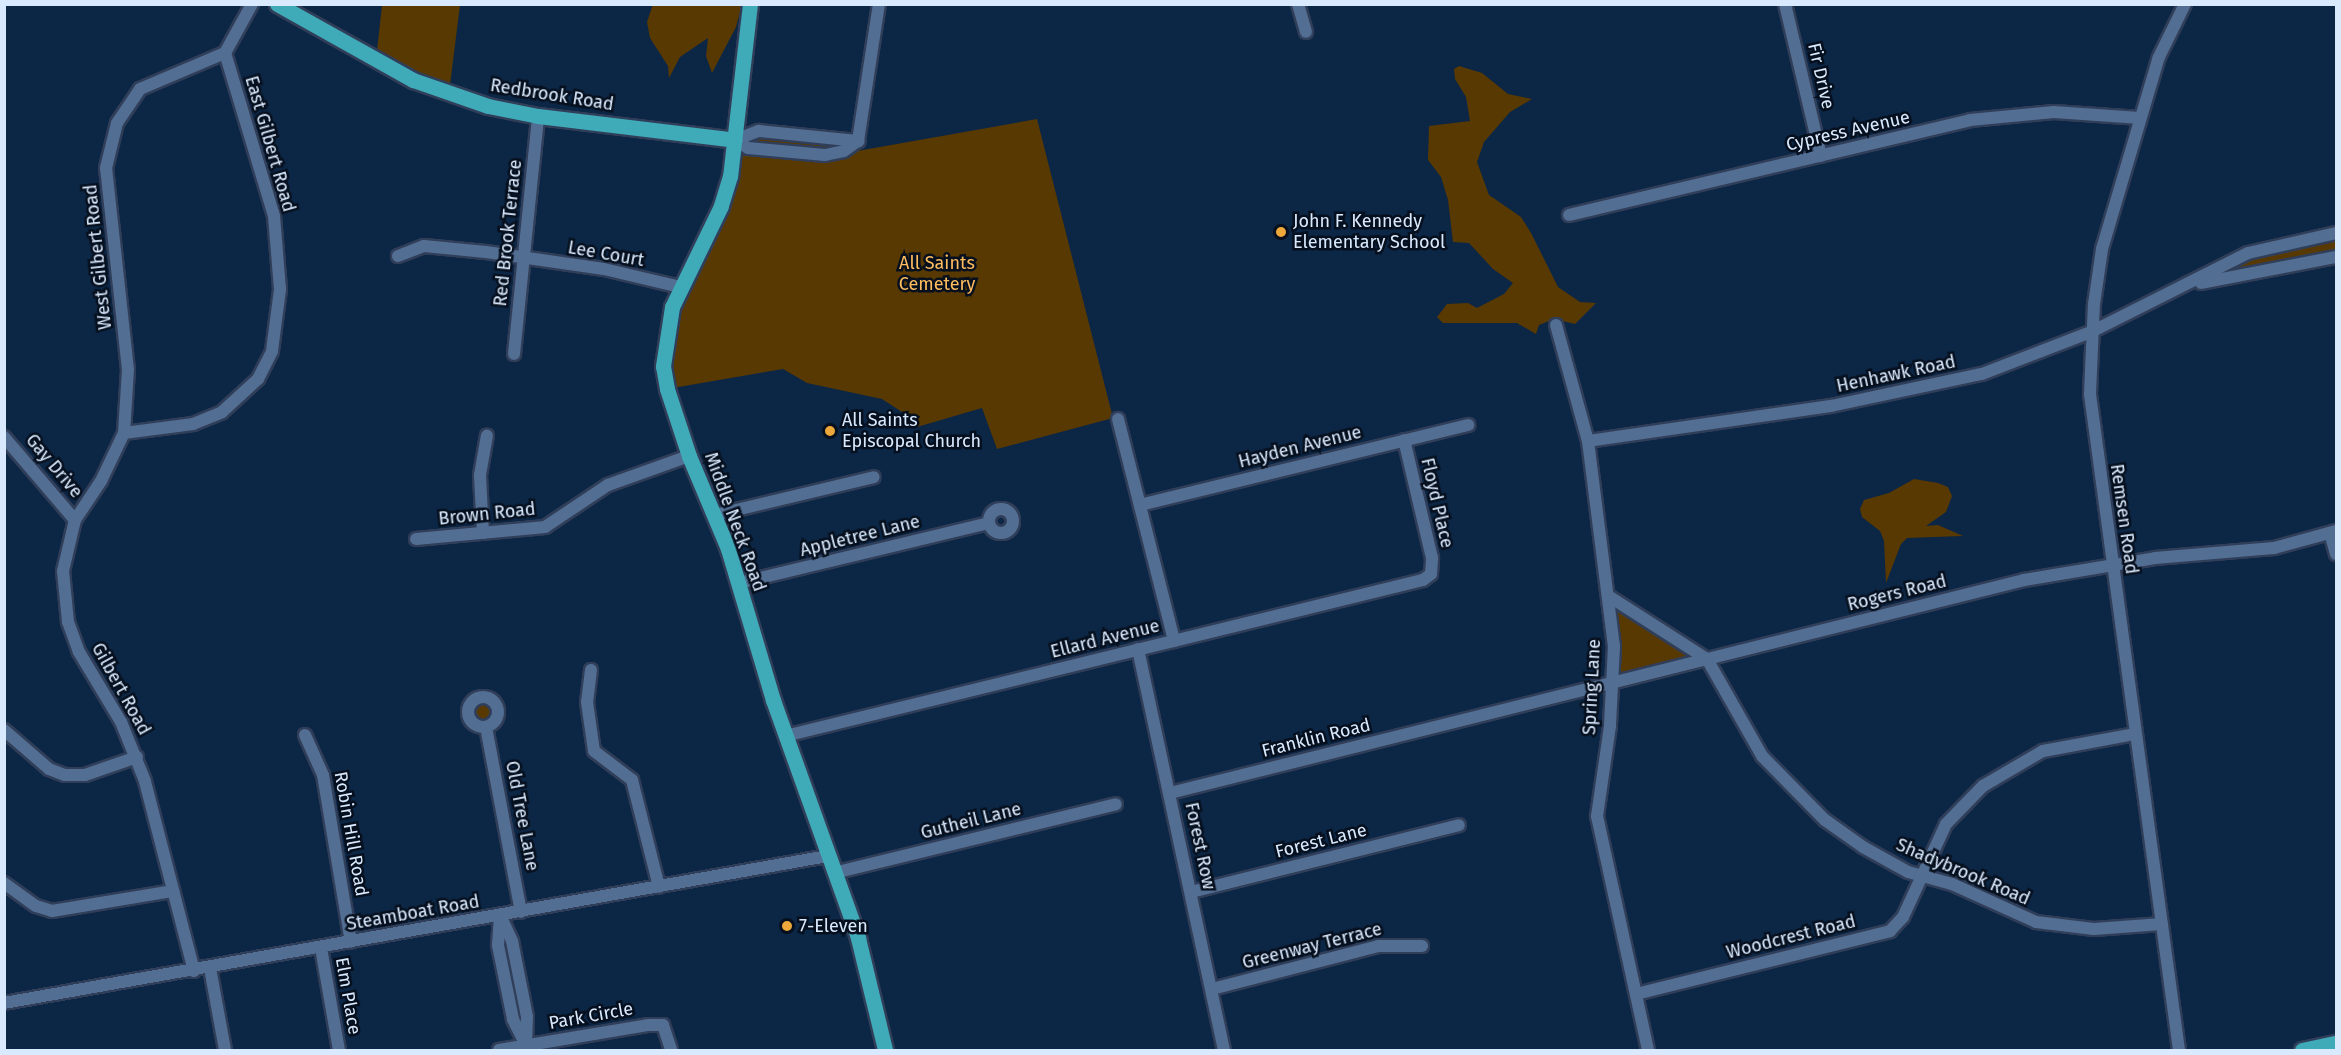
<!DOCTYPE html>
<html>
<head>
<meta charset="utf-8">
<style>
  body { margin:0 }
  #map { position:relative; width:2341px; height:1055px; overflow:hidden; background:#0c2645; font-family:"Fira Sans",sans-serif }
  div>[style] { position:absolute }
  .green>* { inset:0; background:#583902 }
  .round { border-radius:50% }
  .roads { filter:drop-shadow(2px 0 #303e59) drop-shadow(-2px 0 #303e59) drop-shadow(0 2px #303e59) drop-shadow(0 -2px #303e59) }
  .minor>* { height:12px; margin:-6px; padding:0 6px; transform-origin:6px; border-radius:6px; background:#526e92 }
  .minor>.ring { margin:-6px; padding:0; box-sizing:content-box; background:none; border:12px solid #526e92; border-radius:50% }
  .major>* { height:15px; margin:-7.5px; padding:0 7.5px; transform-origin:7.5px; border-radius:7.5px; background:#3faab8 }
  .dots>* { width:16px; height:16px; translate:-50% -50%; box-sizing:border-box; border:3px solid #050f1d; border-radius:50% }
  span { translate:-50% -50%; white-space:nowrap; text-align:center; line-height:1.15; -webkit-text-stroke:5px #050f1d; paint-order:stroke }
  .street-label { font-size:18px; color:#daeafe }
  .poi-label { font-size:18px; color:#daeafe }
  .left { translate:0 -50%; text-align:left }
  .park-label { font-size:18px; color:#ffbd5f }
  .frame { position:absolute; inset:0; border:6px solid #daeafe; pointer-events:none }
</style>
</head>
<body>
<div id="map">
  <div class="green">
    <div style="clip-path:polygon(653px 4px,742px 5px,736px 27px,712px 73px,706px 56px,708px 38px,680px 57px,669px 78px,668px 66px,650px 38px,647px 22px)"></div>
    <div style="clip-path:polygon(382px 5px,460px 5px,449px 93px,376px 60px)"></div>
    <div style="clip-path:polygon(1459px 66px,1482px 73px,1508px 94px,1532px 99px,1510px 112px,1484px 142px,1477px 162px,1489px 195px,1521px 217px,1531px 233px,1558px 287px,1580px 302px,1596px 303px,1575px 324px,1554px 319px,1539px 325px,1536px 334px,1517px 323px,1443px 323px,1437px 317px,1447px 304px,1468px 303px,1477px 308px,1504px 294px,1513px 283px,1493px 269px,1469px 243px,1453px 242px,1448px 200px,1441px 177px,1428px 160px,1429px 126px,1470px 121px,1466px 97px,1455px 79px,1454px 69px)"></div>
    <div style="clip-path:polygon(1037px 119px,1113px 418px,997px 449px,982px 408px,917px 427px,908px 416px,882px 399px,807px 383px,783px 369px,667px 389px,669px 327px,722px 206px,734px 141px,829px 156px)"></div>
    <div style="clip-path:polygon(761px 133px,854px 142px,826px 152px,751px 146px,740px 140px)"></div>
    <div style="clip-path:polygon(2336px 233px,2336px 257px,2194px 284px,2248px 253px)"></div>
    <div style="clip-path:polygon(1914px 479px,1938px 483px,1948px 487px,1952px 496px,1946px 512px,1926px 526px,1938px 525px,1963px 536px,1907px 538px,1901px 544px,1886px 583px,1884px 541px,1880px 531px,1862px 517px,1860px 509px,1864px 500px,1889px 493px)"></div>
    <div style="clip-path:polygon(1613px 604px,1700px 658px,1615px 679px)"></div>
    <div class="round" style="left:470px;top:698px;width:26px;height:26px"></div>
  </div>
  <div class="roads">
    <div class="minor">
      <div style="left:1298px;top:4px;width:29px;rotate:74deg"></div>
      <div style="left:1785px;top:4px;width:156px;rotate:76.7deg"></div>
      <div style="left:735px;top:140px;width:15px;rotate:32deg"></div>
      <div style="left:748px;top:148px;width:77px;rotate:5.2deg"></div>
      <div style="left:825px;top:155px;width:19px;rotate:-12deg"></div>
      <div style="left:844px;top:151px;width:17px;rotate:-36deg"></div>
      <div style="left:858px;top:141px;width:139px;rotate:-81.3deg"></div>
      <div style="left:735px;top:140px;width:26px;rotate:-21deg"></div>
      <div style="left:759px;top:131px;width:100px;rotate:5.8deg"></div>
      <div style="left:1569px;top:215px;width:412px;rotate:-13.3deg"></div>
      <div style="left:1970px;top:120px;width:84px;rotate:-5.4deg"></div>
      <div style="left:2054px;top:112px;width:86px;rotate:4deg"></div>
      <div style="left:398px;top:256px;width:28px;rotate:-21deg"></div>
      <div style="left:424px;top:246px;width:62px;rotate:5.5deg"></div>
      <div style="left:486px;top:252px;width:119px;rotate:8.2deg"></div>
      <div style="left:604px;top:269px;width:79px;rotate:13.2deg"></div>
      <div style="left:2201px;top:283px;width:137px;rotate:-10.9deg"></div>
      <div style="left:1556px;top:325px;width:120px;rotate:74.6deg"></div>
      <div style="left:1588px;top:441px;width:207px;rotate:82.8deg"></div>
      <div style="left:1614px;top:646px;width:80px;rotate:92.9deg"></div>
      <div style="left:1610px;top:726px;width:91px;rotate:98.2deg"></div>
      <div style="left:1597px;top:816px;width:239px;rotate:77.7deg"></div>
      <div style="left:514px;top:354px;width:239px;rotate:-84.2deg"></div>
      <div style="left:1118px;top:419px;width:229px;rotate:75.8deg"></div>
      <div style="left:124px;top:433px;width:70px;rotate:-7.4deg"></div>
      <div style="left:193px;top:424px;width:31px;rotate:-22deg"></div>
      <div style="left:222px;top:412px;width:49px;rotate:-42.5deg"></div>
      <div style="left:258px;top:379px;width:31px;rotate:-63deg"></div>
      <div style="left:272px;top:351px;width:63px;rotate:-82.6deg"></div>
      <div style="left:280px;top:289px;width:73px;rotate:-94.7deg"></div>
      <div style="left:274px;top:216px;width:170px;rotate:-106.7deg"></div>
      <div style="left:4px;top:437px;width:109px;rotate:49.5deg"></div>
      <div style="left:1588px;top:441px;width:246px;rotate:-8.2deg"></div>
      <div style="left:1831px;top:406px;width:154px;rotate:-12deg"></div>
      <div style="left:1982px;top:374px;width:117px;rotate:-21.1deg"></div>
      <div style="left:2091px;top:332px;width:176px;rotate:-26.7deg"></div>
      <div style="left:2248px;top:253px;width:90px;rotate:-12.8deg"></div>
      <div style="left:1140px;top:505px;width:338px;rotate:-13.7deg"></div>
      <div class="ring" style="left:989px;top:509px;width:12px;height:12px"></div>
      <div style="left:715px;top:515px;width:163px;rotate:-13.4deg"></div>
      <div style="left:483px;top:533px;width:58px;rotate:-93deg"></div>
      <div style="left:480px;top:475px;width:40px;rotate:-80deg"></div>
      <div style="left:2330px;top:533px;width:22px;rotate:74deg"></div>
      <div style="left:416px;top:539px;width:130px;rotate:-5.3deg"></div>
      <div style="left:545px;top:527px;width:76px;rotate:-33.7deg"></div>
      <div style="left:608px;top:485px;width:86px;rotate:-19.7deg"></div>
      <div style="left:739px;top:583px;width:257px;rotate:-13.5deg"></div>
      <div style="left:1610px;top:597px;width:115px;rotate:32.6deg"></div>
      <div style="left:1707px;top:659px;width:112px;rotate:60.4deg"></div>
      <div style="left:1762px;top:756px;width:90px;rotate:45.5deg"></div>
      <div style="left:1825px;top:820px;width:47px;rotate:35.4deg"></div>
      <div style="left:1863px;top:847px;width:51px;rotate:29.1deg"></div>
      <div style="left:1908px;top:872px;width:46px;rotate:15.3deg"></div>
      <div style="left:1952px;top:884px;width:92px;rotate:24.3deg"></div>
      <div style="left:2036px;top:922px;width:58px;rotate:6.9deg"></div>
      <div style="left:2094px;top:929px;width:68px;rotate:-4.2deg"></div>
      <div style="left:1138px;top:649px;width:410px;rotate:77.9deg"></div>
      <div style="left:591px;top:670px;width:32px;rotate:97deg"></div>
      <div style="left:587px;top:702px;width:49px;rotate:81.9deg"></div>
      <div style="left:594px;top:751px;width:48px;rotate:37.3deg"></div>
      <div style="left:632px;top:780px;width:110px;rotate:75.8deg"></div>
      <div class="ring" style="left:468px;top:697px;width:18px;height:18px"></div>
      <div style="left:486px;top:727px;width:188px;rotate:79.3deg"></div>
      <div style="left:4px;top:730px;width:60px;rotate:40.9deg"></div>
      <div style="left:49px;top:769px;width:17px;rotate:21deg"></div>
      <div style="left:65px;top:775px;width:20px"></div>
      <div style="left:85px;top:775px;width:55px;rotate:-19.1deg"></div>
      <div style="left:305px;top:735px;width:44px;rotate:65.8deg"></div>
      <div style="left:323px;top:775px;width:169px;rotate:80.5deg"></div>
      <div style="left:785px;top:736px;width:657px;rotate:-13.74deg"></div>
      <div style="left:1423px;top:580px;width:10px;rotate:-37deg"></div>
      <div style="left:1431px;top:574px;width:16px;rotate:-86deg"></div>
      <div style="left:1432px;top:558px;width:121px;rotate:-103.3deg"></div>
      <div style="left:1170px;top:793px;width:880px;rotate:-14deg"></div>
      <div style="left:2024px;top:580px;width:133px;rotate:-9.5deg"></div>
      <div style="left:2155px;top:558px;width:119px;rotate:-4.8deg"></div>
      <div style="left:2274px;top:548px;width:64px;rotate:-15.3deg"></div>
      <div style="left:834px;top:873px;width:290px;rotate:-13.7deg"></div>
      <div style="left:4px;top:883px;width:39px;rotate:36deg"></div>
      <div style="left:36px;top:906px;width:17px;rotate:17deg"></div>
      <div style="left:52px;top:911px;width:123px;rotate:-9.4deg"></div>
      <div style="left:1191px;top:892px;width:276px;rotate:-14deg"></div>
      <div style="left:500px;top:915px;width:29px;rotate:65deg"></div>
      <div style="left:512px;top:941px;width:77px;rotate:78.8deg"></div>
      <div style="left:527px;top:1017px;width:28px;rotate:92deg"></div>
      <div style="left:526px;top:1045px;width:29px;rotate:-117deg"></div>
      <div style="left:513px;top:1019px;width:76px;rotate:-101.5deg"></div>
      <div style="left:498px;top:945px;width:30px;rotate:-86deg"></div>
      <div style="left:321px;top:948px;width:104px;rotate:80deg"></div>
      <div style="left:210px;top:968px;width:83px;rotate:79.6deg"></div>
      <div style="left:194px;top:971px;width:196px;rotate:-104.5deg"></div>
      <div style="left:145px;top:781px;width:64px;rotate:-112.1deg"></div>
      <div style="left:121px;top:722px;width:82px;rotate:-121deg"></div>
      <div style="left:79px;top:652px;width:32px;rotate:-110deg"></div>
      <div style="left:68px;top:622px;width:51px;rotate:-95.6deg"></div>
      <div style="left:63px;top:571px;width:52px;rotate:-76.8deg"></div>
      <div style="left:75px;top:520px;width:47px;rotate:-56.3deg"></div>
      <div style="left:101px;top:481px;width:53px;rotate:-64.4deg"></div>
      <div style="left:124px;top:433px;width:63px;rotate:-86.4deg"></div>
      <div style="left:128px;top:370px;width:203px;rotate:-96.2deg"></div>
      <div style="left:106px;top:168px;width:46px;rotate:-76.3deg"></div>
      <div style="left:117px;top:123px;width:41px;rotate:-55.9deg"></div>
      <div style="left:140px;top:89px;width:92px;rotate:-23deg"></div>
      <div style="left:225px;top:53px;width:56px;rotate:-61.1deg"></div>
      <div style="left:1212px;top:989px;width:171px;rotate:-14.5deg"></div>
      <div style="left:1378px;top:946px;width:44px"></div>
      <div style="left:1636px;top:994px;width:262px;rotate:-13.9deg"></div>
      <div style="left:1890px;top:931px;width:19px;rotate:-47deg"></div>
      <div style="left:1903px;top:917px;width:102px;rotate:-65.2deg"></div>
      <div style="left:1946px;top:824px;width:53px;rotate:-45.8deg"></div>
      <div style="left:1983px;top:786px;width:69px;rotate:-30.3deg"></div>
      <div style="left:2043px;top:751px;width:94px;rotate:-10.5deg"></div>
      <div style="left:4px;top:1003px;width:837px;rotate:-10.12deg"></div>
      <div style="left:499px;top:1050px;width:152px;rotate:-9.5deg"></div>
      <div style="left:649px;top:1025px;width:14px"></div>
      <div style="left:663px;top:1025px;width:26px;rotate:72deg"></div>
      <div style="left:2179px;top:1050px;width:662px;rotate:-97.73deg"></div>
      <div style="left:2090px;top:394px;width:90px;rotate:-87.5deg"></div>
      <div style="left:2094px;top:304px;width:56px;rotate:-81.7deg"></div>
      <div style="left:2102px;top:249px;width:200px;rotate:-73.5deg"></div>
      <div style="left:2159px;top:57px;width:59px;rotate:-63.9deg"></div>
    </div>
    <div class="major">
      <div style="left:277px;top:4px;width:156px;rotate:29.2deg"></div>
      <div style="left:413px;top:80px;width:79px;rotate:19.1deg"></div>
      <div style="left:488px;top:106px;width:51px;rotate:11.3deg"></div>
      <div style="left:538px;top:116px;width:198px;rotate:6.9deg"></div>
      <div style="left:750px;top:4px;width:173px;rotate:96.6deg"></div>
      <div style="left:730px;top:176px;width:31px;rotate:107deg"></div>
      <div style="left:721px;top:206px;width:112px;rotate:115.9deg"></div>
      <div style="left:672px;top:307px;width:60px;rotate:98.7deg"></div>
      <div style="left:663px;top:366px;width:23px;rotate:80deg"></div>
      <div style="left:667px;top:389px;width:71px;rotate:71.8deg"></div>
      <div style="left:689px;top:456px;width:101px;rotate:67.2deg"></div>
      <div style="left:728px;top:549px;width:158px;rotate:73.4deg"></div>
      <div style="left:773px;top:700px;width:253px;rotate:70.3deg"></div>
      <div style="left:858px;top:938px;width:115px;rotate:76.4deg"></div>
      <div style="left:2302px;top:1050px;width:35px;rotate:-12deg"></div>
    </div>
  </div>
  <div class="dots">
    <div style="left:1281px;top:232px;background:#eda83b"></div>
    <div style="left:830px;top:431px;background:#eda83b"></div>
    <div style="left:787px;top:926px;background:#eda83b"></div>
  </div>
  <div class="street-label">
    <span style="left:1821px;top:76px;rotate:77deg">Fir Drive</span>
    <span style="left:552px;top:95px;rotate:9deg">Redbrook Road</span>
    <span style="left:1848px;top:131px;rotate:-13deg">Cypress Avenue</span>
    <span style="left:270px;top:144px;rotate:74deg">East Gilbert Road</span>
    <span style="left:508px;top:233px;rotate:-84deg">Red Brook Terrace</span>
    <span style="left:606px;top:254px;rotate:10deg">Lee Court</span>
    <span style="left:98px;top:257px;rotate:-96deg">West Gilbert Road</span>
    <span style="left:1896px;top:374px;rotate:-12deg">Henhawk Road</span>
    <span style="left:1300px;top:447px;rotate:-14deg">Hayden Avenue</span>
    <span style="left:54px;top:466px;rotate:50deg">Gay Drive</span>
    <span style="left:1437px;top:503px;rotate:77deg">Floyd Place</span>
    <span style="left:487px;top:514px;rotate:-6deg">Brown Road</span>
    <span style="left:2124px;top:519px;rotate:82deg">Remsen Road</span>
    <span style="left:735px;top:522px;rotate:70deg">Middle Neck Road</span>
    <span style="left:860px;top:536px;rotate:-14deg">Appletree Lane</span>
    <span style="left:1897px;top:593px;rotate:-14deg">Rogers Road</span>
    <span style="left:1105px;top:639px;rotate:-14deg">Ellard Avenue</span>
    <span style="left:1592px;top:687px;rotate:-87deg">Spring Lane</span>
    <span style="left:121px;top:689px;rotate:61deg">Gilbert Road</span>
    <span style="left:1316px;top:738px;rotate:-14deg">Franklin Road</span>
    <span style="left:522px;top:816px;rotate:79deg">Old Tree Lane</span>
    <span style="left:971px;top:821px;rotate:-14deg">Gutheil Lane</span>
    <span style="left:351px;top:834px;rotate:80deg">Robin Hill Road</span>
    <span style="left:1321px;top:841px;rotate:-14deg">Forest Lane</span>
    <span style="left:1200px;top:846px;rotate:78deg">Forest Row</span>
    <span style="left:1963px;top:872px;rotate:23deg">Shadybrook Road</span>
    <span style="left:413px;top:913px;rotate:-10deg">Steamboat Road</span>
    <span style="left:1791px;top:937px;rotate:-14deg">Woodcrest Road</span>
    <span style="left:1312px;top:946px;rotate:-14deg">Greenway Terrace</span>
    <span style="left:348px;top:996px;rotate:80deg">Elm Place</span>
    <span style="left:591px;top:1016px;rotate:-10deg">Park Circle</span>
  </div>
  <div class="poi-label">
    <span class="left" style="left:1293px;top:232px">John F. Kennedy<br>Elementary School</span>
    <span class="left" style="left:842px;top:431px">All Saints<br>Episcopal Church</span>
    <span class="left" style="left:799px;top:926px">7-Eleven</span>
  </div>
  <div class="park-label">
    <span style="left:937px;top:274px">All Saints<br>Cemetery</span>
  </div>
  <div class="frame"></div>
</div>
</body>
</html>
